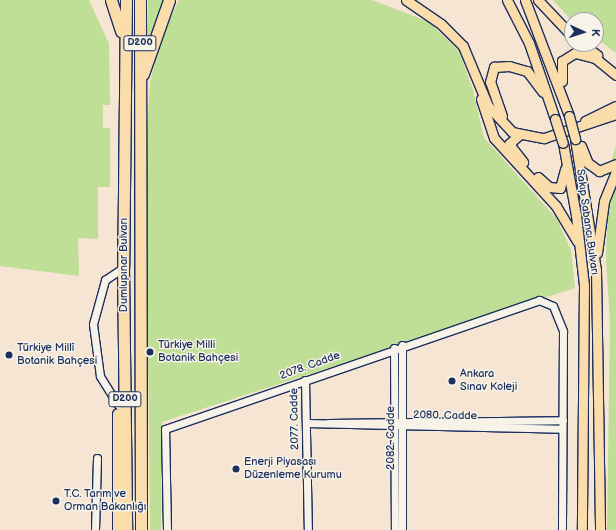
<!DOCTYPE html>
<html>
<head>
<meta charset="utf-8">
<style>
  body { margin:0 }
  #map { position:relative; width:616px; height:530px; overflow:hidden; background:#f6e5d3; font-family:"Balsamiq Sans",sans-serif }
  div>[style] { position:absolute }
  .green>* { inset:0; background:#bfde96 }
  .roads { filter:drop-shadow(1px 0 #1b2f5e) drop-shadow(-1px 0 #1b2f5e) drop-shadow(0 1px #1b2f5e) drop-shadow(0 -1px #1b2f5e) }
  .minor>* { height:7px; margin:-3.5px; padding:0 3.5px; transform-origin:3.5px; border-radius:3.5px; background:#f7f3e8 }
  .major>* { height:9px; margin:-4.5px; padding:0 4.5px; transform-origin:4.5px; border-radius:4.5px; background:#faddab }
  .highway>* { height:11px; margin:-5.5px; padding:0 5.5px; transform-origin:5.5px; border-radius:5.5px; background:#faddab }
  .bridges { filter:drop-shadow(1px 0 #1b2f5e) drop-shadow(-1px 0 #1b2f5e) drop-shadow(0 1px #1b2f5e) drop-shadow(0 -1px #1b2f5e) }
  .major-bridge>* { height:9px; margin:-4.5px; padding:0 4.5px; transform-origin:4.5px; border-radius:4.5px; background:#faddab }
  .dots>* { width:11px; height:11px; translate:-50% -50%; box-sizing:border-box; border:2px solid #f7f3e8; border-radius:50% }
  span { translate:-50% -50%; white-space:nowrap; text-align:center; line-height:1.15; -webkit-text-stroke:3px #f7f3e8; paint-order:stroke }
  .shield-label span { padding:1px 3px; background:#f7f3e8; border:1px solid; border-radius:3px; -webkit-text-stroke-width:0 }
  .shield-label { font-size:10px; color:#1b2f5e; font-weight:700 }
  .street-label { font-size:11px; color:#1b2f5e }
  .poi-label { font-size:11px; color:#1b2f5e }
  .left { translate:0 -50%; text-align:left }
  .north { position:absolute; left:564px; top:12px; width:40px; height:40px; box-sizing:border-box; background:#f7f3e8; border:1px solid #9fa5b1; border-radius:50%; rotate:93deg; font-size:11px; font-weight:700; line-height:16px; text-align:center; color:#1b2f5e }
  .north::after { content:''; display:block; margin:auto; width:14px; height:18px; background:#1b2f5e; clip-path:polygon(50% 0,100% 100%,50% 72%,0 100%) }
</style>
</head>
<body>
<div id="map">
  <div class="green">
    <div style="clip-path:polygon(0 0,89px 0,109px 44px,110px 105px,103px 105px,103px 128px,110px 128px,110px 187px,98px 187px,98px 239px,78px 238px,79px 276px,0 266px)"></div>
    <div style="clip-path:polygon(148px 0,164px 0,148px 40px)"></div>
    <div style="clip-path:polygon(179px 0,372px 0,429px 22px,459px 51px,473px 90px,484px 138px,557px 219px,571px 250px,575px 288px,162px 422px,161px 530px,150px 530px,146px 152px,150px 82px,162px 36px)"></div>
    <div style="clip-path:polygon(553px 0,616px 0,616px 53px,596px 38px,596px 20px,572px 21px)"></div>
    <div style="clip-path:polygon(616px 145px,616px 530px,607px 530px,610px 322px,606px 259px,609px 170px)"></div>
  </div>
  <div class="roads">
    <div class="minor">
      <div style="left:402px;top:345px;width:185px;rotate:90deg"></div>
      <div style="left:394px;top:348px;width:182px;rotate:89.7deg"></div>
      <div style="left:305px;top:380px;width:150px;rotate:88.9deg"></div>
      <div style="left:118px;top:405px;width:34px;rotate:-122deg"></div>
      <div style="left:100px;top:376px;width:52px;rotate:-97.7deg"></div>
      <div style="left:93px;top:324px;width:46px;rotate:-74.7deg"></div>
      <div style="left:105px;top:280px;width:22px;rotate:-34deg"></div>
      <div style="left:306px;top:423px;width:256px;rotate:1.3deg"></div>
      <div style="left:328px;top:423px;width:235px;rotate:-0.7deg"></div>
      <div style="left:95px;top:530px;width:72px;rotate:-88.4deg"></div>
      <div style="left:167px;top:530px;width:101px;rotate:-91.1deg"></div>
      <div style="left:165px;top:429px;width:396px;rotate:-19deg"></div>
      <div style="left:539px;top:300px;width:15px;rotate:23deg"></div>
      <div style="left:553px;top:306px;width:27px;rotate:68deg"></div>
      <div style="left:563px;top:331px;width:199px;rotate:90.3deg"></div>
    </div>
    <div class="major">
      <div style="left:406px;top:0;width:42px;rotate:34.4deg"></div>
      <div style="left:441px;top:24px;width:31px;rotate:45deg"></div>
      <div style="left:463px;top:46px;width:65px;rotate:67.4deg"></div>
      <div style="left:488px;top:106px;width:35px;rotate:47deg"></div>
      <div style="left:512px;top:132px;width:33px;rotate:11deg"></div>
      <div style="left:544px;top:138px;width:76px;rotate:-18.4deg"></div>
      <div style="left:507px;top:0;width:48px;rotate:62.9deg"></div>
      <div style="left:529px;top:43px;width:80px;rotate:71.1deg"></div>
      <div style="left:525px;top:0;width:124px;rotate:69.2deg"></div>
      <div style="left:538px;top:0;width:50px;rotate:46.6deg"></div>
      <div style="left:582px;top:44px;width:19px;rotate:36deg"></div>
      <div style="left:562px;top:81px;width:20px;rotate:-90deg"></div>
      <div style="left:562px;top:61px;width:15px;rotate:-32deg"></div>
      <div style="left:575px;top:53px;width:21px;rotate:14deg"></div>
      <div style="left:595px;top:58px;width:27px;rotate:39deg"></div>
      <div style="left:481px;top:99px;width:41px;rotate:71.6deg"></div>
      <div style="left:494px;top:138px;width:92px;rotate:47.6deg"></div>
      <div style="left:556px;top:206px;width:41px;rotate:59deg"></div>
      <div style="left:502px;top:116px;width:36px;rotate:-109deg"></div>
      <div style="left:490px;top:82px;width:16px;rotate:-75deg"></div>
      <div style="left:494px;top:67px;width:15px;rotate:-4deg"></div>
      <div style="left:509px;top:66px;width:19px;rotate:16deg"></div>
      <div style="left:527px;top:71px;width:26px;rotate:53deg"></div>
      <div style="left:585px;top:121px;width:34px;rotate:-26deg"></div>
      <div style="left:519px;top:135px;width:13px;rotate:138deg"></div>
      <div style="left:509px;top:144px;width:23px;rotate:52deg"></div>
      <div style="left:575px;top:139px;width:133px;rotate:80.9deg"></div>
      <div style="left:596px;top:270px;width:260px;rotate:89.1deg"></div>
      <div style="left:563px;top:143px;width:73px;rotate:79.8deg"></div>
      <div style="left:576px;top:215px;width:70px;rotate:83.5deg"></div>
      <div style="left:584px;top:285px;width:245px;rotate:90.5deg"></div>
      <div style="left:581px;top:146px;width:18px;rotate:68deg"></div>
      <div style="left:588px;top:163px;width:14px;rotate:36deg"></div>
      <div style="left:599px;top:171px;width:18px;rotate:-22deg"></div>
      <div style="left:538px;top:177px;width:15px;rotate:42deg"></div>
      <div style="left:549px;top:187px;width:11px;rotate:5deg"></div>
      <div style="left:560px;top:188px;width:20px;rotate:-75deg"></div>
      <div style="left:597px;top:253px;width:52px;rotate:-82.3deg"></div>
      <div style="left:604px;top:201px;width:32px;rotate:-68deg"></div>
    </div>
    <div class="highway">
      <div style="left:111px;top:0;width:33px;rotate:72deg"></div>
      <div style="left:126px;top:0;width:268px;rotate:90.6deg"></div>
      <div style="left:123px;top:268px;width:262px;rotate:89.3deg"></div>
      <div style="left:140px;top:0;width:530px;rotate:89.89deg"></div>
      <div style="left:143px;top:74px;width:78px;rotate:-70.6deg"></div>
      <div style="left:118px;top:530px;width:116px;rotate:-90deg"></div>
    </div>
  </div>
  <div class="bridges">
    <div class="major-bridge">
      <div style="left:569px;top:116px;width:24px;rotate:75deg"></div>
      <div style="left:555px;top:119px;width:25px;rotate:72deg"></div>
    </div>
  </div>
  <div class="dots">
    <div style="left:150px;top:352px;background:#1b2f5e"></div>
    <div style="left:9px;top:355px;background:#1b2f5e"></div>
    <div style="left:452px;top:381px;background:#1b2f5e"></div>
    <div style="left:236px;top:469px;background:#1b2f5e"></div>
    <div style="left:56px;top:501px;background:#1b2f5e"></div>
  </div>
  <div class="shield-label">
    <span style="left:140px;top:43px">D200</span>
    <span style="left:125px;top:399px">D200</span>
  </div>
  <div class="street-label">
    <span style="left:587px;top:222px;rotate:82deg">Sakıp Sabancı Bulvarı</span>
    <span style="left:124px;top:265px;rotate:-90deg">Dumlupınar Bulvarı</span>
    <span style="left:310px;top:366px;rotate:-20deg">2078. Cadde</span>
    <span style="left:445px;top:416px;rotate:1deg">2080. Cadde</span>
    <span style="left:295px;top:419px;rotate:-91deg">2077. Cadde</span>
    <span style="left:391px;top:438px;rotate:-90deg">2082. Cadde</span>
  </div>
  <div class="poi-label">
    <span class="left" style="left:158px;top:352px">Türkiye Milli<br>Botanik Bahçesi</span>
    <span class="left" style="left:17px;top:355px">Türkiye Millî<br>Botanik Bahçesi</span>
    <span class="left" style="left:460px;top:381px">Ankara<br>Sınav Koleji</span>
    <span class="left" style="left:244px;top:469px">Enerji Piyasası<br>Düzenleme Kurumu</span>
    <span class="left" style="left:64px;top:501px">T.C. Tarım ve<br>Orman Bakanlığı</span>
  </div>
  <div class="north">K</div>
</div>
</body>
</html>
